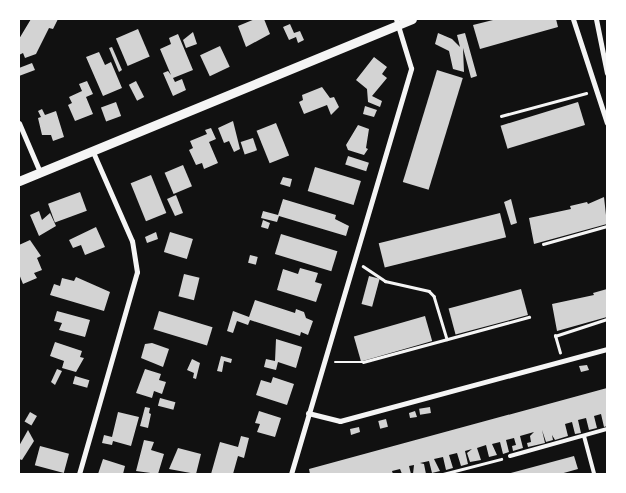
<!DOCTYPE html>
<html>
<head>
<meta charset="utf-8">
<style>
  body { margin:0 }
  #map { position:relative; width:626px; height:493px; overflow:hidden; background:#111; font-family:"Work Sans",sans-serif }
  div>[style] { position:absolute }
  .building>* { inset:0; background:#d3d3d3; transform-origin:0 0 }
  .path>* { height:2.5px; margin:-1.25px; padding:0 1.25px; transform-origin:1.25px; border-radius:1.25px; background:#f5f5f5 }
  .service>* { height:4px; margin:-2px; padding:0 2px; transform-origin:2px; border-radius:2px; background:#f5f5f5 }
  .minor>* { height:5px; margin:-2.5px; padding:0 2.5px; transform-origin:2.5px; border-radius:2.5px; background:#f5f5f5 }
  .tertiary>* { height:9px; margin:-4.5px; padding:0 4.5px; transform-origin:4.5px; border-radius:4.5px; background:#f5f5f5 }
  span { translate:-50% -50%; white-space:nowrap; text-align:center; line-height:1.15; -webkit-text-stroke:4px #fff; paint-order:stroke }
  .frame { position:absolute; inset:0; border:20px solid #fff; pointer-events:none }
</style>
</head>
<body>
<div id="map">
  <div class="building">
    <div style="clip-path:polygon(31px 19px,58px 19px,53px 29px,49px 28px,36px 54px,25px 58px,23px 53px,19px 55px,19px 39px)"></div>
    <div style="clip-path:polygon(255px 19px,264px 19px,270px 34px,246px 47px,238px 26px)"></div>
    <div style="clip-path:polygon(497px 19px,556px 19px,558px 27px,480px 49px,473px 25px)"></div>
    <div style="clip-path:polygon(290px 24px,294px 33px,300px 31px,304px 40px,298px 43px,296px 37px,289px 40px,283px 27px)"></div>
    <div style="left:138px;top:29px;width:30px;height:24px;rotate:67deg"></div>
    <div style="clip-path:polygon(193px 32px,197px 44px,186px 48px,183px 40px)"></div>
    <div style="clip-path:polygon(438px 33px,452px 39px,460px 47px,457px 35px,465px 33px,477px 76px,471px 78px,463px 48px,464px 72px,453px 69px,449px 51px,435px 44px)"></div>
    <div style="clip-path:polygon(178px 34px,193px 70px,173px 78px,175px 82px,182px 79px,186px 90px,173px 96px,163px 73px,168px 71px,171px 75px,160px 49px,171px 44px,169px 38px)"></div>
    <div style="left:220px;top:46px;width:23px;height:22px;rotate:65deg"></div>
    <div style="clip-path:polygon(112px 47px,122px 70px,119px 72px,109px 48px)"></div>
    <div style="clip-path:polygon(99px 52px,105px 65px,111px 62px,122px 88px,103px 96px,86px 57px)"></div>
    <div style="clip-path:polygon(374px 57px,387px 67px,382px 74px,387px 78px,372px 96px,382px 101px,380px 107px,368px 102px,367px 89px,356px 80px)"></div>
    <div style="clip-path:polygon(32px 63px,35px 70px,19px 76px,19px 68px)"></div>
    <div style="left:437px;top:70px;width:27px;height:117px;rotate:17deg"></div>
    <div style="clip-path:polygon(87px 81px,93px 94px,86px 97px,93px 114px,75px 121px,68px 105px,72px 103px,69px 97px,82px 91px,79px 84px)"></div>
    <div style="left:136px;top:81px;width:18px;height:8px;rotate:63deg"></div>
    <div style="clip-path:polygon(322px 87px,330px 98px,334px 97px,339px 107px,331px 115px,327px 105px,304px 114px,299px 102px,303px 100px,302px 95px)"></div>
    <div style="left:116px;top:102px;width:15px;height:16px;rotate:70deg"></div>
    <div style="left:578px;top:102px;width:24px;height:81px;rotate:73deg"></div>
    <div style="clip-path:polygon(365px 106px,377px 110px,374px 117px,363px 114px)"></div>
    <div style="clip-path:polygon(42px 109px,45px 115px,56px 111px,64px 137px,53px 141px,51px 135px,42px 135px,38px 118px,41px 117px,38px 111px)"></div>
    <div style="clip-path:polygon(233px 121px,240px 149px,234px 152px,229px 141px,224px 143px,218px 128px)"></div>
    <div style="left:276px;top:123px;width:35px;height:21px;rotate:68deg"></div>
    <div style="clip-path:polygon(358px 125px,369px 129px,366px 148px,368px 149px,364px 155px,348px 150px,346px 145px)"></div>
    <div style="clip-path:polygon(211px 128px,216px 139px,209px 142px,218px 163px,204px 169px,202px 163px,196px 165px,189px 150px,193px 148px,190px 141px,207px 134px,205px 130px)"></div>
    <div style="left:253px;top:138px;width:13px;height:13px;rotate:72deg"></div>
    <div style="left:348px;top:156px;width:22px;height:9px;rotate:18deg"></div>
    <div style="left:183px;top:165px;width:23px;height:20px;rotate:67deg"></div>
    <div style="left:315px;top:167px;width:48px;height:25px;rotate:17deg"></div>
    <div style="left:151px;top:175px;width:41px;height:22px;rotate:68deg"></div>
    <div style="clip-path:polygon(283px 177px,292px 179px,290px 187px,280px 184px)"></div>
    <div style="left:80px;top:192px;width:20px;height:34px;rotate:70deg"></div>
    <div style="clip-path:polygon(176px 195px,183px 213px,175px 216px,167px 199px)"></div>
    <div style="clip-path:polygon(604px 197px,607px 224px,534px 244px,529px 218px,571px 209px,570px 206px,587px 202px,588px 204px)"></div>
    <div style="clip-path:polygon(283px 199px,336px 215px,335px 219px,349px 226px,346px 236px,279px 216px,277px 222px,261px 218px,263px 211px,278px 215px)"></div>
    <div style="clip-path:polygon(511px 199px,517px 223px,511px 225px,504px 202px)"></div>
    <div style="clip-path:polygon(39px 211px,42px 220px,50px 213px,56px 226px,39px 236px,30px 215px)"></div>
    <div style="left:500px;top:213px;width:25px;height:125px;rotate:76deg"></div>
    <div style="clip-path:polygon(263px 220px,270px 223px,268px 229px,261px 227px)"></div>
    <div style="clip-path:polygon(96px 227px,105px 247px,85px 255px,81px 245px,73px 248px,69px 240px)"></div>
    <div style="clip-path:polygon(156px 232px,158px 239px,147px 243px,145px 237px)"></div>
    <div style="left:170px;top:232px;width:24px;height:21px;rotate:17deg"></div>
    <div style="left:281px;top:234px;width:59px;height:21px;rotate:17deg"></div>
    <div style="clip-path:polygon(30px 240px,41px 256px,37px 258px,42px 270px,34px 273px,37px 278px,23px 284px,19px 274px,19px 245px)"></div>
    <div style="left:250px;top:255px;width:8px;height:8px;rotate:14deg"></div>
    <div style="clip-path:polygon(300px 268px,318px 273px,315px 282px,322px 284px,316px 302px,277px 290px,283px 269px,298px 274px)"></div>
    <div style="left:184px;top:274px;width:16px;height:23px;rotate:14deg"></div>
    <div style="left:369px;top:276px;width:11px;height:29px;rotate:15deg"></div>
    <div style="clip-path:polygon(76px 277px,110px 292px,104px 311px,50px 295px,54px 284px,60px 286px,62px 278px,74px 281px)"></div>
    <div style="left:521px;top:289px;width:27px;height:75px;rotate:75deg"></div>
    <div style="clip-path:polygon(607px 289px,607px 317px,557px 331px,552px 304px,594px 295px,593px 293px)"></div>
    <div style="clip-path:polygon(255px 300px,295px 313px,296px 309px,304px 312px,306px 318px,313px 321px,308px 335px,301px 332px,300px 336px,250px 320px,248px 325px,237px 321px,233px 333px,227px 331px,233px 311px,249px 317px)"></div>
    <div style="clip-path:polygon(57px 311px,90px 320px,85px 337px,59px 330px,62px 323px,54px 321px)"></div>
    <div style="left:159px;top:311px;width:56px;height:19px;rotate:17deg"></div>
    <div style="left:425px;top:316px;width:26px;height:74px;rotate:74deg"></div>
    <div style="clip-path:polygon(276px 339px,302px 347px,296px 368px,278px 362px,276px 370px,264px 367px,266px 359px,275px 361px)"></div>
    <div style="clip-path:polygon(55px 342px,82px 351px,80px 357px,84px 358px,76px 372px,62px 368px,64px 361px,50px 356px)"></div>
    <div style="clip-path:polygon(152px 343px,169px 349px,163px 367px,141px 358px,145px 344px)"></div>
    <div style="clip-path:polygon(221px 356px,232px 359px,231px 363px,224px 361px,222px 372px,217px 371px)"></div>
    <div style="clip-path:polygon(192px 359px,200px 363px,196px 379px,193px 378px,194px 373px,187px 370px)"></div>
    <div style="clip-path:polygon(587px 365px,589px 370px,581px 372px,579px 366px)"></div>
    <div style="clip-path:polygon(57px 369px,62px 371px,55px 385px,51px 382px)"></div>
    <div style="clip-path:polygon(145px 369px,161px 374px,159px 380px,166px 382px,162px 394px,154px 391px,152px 398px,136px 393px)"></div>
    <div style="left:75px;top:376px;width:15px;height:8px;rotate:16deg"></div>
    <div style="clip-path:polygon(273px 377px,294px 384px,287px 405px,256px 395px,261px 380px,271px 383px)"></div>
    <div style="clip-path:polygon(607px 388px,607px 426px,604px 427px,601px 414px,594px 416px,597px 428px,589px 430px,586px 418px,578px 420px,581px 433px,575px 434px,572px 422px,565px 424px,568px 436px,555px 440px,552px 435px,553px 440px,546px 442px,542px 430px,545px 443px,528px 447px,527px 443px,531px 442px,530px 436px,534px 432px,520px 436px,523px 448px,513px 451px,512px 446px,516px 445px,514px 438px,506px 440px,509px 452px,503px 454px,500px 442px,492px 444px,497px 455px,489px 457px,486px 445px,477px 448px,481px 460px,470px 462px,467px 453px,472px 449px,465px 451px,468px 464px,461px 466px,457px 453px,449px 455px,453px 468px,446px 470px,443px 457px,434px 459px,440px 471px,432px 473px,429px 461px,420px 463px,424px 464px,426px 474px,413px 474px,414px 465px,409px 466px,411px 474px,402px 474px,400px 469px,392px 471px,393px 474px,310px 474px,309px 469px)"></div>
    <div style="left:160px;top:398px;width:16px;height:8px;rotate:15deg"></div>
    <div style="clip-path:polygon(145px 407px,150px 408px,149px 413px,151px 414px,148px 428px,140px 426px)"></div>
    <div style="left:430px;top:407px;width:6px;height:11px;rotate:81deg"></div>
    <div style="clip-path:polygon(259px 411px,281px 418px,275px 437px,257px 432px,260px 424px,255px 423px)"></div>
    <div style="clip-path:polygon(415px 411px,417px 417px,410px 418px,409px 413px)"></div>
    <div style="left:30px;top:412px;width:8px;height:11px;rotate:30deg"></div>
    <div style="clip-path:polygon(118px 412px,139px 417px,131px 446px,113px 441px,112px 445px,102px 443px,104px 435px,112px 437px)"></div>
    <div style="left:386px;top:419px;width:8px;height:8px;rotate:76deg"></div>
    <div style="clip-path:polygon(359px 427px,360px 432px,351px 435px,350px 429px)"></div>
    <div style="clip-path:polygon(28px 430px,34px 441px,22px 460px,19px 459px,19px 446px)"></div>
    <div style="clip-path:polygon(241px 436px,249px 438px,244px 458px,238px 456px,233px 474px,211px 474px,220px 442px,238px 447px)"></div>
    <div style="clip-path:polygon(144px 440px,154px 442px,151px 450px,164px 454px,158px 474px,136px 471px)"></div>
    <div style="left:40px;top:446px;width:30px;height:20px;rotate:15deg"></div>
    <div style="clip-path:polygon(178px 448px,201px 454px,196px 474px,169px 469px)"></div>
    <div style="clip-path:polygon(574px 456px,578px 469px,560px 474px,507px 474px)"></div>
    <div style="clip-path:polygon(103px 459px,125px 466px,123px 474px,98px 474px)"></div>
  </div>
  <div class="path">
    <div style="left:501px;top:116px;width:88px;rotate:-15.1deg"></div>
    <div style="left:543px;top:244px;width:66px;rotate:-15.7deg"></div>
    <div style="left:363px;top:266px;width:27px;rotate:34deg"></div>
    <div style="left:385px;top:281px;width:45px;rotate:12.8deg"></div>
    <div style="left:429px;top:291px;width:7px;rotate:45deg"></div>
    <div style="left:434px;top:296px;width:45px;rotate:73.2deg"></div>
    <div style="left:560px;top:353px;width:18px;rotate:-106deg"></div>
    <div style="left:555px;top:336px;width:55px;rotate:-18.1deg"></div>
    <div style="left:335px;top:362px;width:28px"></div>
    <div style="left:363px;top:362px;width:172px;rotate:-15.2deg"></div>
    <div style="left:443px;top:474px;width:60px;rotate:-14.5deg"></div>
  </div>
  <div class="service">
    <div style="left:584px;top:436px;width:39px;rotate:75deg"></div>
    <div style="left:510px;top:456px;width:101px;rotate:-15.6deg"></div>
  </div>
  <div class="minor">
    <div style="left:573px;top:19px;width:109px;rotate:71.9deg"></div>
    <div style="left:596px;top:19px;width:55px;rotate:78.5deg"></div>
    <div style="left:19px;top:123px;width:53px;rotate:66.8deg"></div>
    <div style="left:308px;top:413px;width:33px;rotate:14deg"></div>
    <div style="left:340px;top:421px;width:277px;rotate:-15.1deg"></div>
    <div style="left:79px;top:474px;width:210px;rotate:-74deg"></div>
    <div style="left:137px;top:272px;width:31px;rotate:-99deg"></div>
    <div style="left:132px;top:241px;width:99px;rotate:-113.7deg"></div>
    <div style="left:291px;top:474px;width:423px;rotate:-73.5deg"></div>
    <div style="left:411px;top:68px;width:51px;rotate:-107deg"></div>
  </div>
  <div class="tertiary">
    <div style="left:19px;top:181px;width:425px;rotate:-22.4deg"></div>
  </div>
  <div class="frame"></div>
</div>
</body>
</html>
